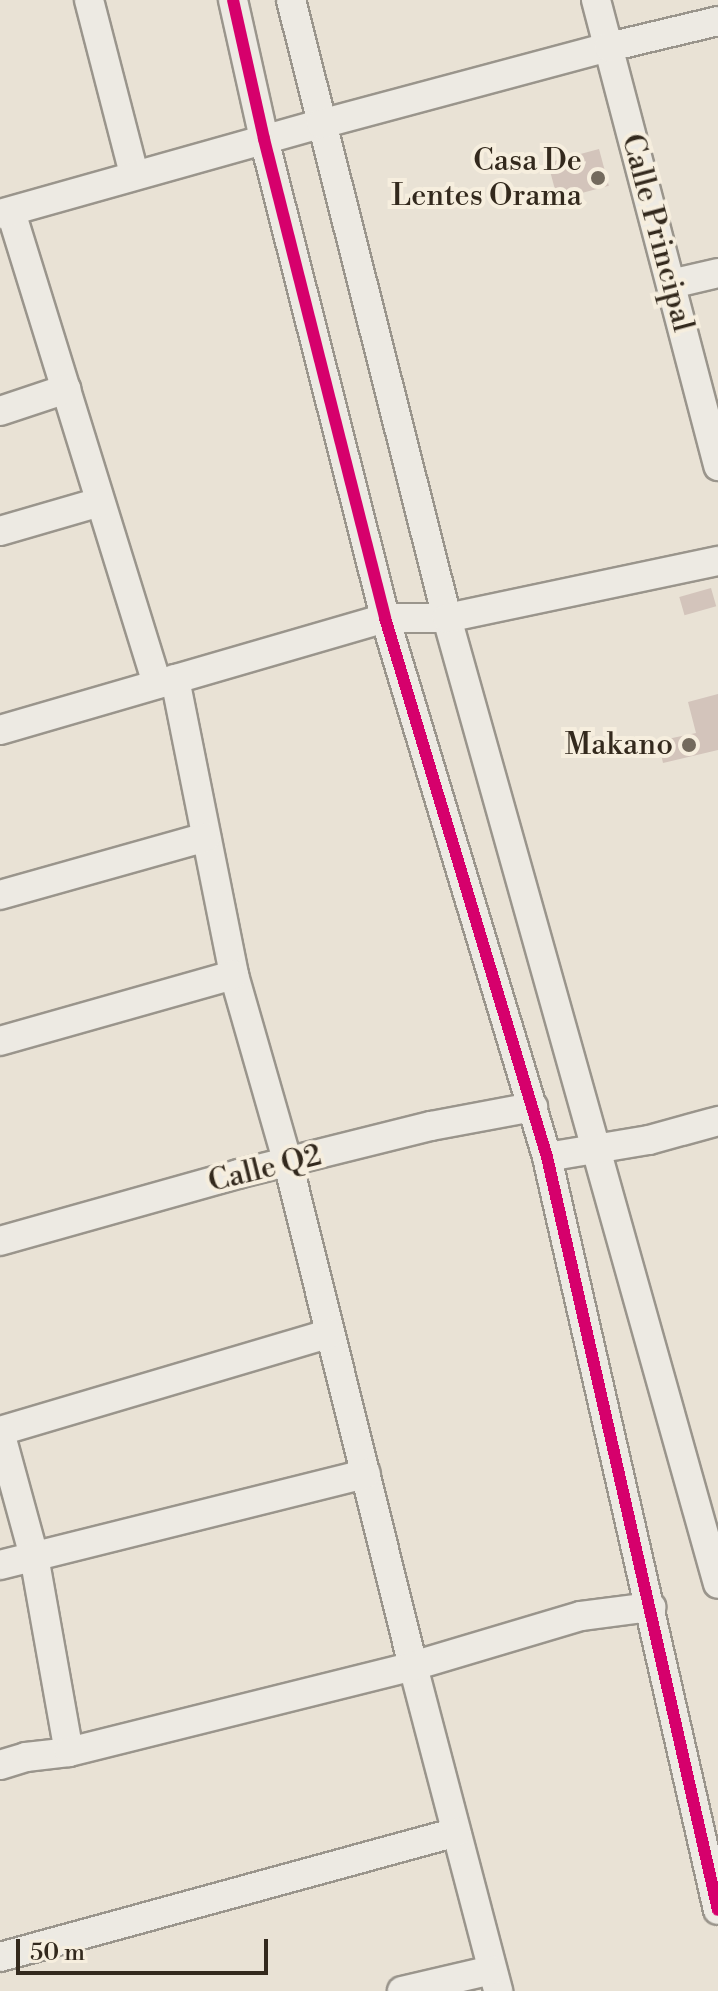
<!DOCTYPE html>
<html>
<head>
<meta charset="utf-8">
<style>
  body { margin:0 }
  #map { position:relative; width:718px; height:1991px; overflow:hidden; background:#e9e2d5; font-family:"Libre Bodoni",serif }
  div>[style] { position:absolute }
  .building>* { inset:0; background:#d3c4bb; transform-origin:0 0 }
  .roads { filter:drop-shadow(2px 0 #9a958c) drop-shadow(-2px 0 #9a958c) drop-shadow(0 2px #9a958c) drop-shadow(0 -2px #9a958c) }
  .street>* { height:28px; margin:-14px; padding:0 14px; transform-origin:14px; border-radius:14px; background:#edeae3 }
  .cycleway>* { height:12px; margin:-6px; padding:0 6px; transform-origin:6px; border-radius:6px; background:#d6006c }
  .dots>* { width:22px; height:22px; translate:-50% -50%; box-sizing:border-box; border:4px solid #f6eede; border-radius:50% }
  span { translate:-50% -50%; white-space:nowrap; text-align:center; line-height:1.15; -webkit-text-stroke:8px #f6eede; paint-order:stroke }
  .poi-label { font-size:30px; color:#33291d }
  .right { translate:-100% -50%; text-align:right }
  .street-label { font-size:30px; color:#33291d }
  .scale { position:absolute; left:16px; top:1939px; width:252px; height:36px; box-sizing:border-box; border:4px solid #33291d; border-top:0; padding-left:10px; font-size:24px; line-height:28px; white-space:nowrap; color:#33291d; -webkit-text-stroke:6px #f6eede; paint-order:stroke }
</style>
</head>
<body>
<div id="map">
  <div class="building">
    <div style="left:599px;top:149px;width:38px;height:53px;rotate:75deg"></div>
    <div style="left:711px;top:588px;width:19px;height:33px;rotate:74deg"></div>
    <div style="clip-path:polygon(718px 694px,718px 750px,663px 763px,658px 741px,696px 733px,688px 702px)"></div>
  </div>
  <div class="roads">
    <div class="street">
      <div style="left:89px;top:0;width:180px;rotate:75.5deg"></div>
      <div style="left:233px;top:0;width:142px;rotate:77.4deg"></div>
      <div style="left:264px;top:139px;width:494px;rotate:75.8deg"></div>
      <div style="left:385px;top:618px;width:563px;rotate:73.27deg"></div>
      <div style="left:547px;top:1157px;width:772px;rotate:77.21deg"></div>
      <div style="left:291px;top:0;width:637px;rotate:75.83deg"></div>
      <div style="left:447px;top:618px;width:1003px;rotate:74.33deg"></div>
      <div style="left:596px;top:0;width:482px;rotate:75.3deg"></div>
      <div style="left:11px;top:212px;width:494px;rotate:72.8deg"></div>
      <div style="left:0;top:214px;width:333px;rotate:-15.7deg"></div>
      <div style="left:321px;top:124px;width:298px;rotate:-15deg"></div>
      <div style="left:609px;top:47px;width:112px;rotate:-13.4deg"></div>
      <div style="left:671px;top:284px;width:48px;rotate:-13.2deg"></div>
      <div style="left:0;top:411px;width:70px;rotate:-18.4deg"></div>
      <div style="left:0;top:531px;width:104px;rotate:-16.2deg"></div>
      <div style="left:175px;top:679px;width:302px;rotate:78.7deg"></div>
      <div style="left:234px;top:975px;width:196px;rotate:74deg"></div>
      <div style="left:288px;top:1163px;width:518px;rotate:76.04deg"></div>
      <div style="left:413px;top:1666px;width:336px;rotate:75.3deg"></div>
      <div style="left:0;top:730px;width:401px;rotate:-16.2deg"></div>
      <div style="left:385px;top:618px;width:62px"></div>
      <div style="left:447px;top:618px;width:277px;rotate:-11.9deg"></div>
      <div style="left:0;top:895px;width:214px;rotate:-15.7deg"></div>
      <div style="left:0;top:1041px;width:243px;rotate:-15.8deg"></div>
      <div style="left:547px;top:1157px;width:103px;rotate:-9.5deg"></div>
      <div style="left:649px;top:1140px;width:72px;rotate:-15.4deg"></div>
      <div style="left:0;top:1241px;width:247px;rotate:-15.7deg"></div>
      <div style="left:238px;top:1174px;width:199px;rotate:-14deg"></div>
      <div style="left:431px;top:1126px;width:104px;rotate:-10.6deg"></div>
      <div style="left:0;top:1431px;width:344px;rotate:-16.5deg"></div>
      <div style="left:0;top:1432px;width:129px;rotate:74.7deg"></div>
      <div style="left:34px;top:1556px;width:199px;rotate:79.9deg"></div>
      <div style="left:0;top:1565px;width:377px;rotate:-14deg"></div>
      <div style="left:0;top:1765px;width:27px;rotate:-17deg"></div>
      <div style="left:26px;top:1757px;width:43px;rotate:-6.6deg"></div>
      <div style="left:69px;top:1752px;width:355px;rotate:-14deg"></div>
      <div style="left:413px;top:1666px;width:175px;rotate:-16.6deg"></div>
      <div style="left:581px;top:1616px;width:71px;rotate:-7.3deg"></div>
      <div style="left:0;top:1957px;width:473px;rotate:-15.3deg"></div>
      <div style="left:402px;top:1991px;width:92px;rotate:-13.1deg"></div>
    </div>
  </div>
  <div class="cycleway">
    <div style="left:233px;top:0;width:142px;rotate:77.4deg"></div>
    <div style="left:264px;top:139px;width:494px;rotate:75.8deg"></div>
    <div style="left:385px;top:618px;width:563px;rotate:73.27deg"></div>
    <div style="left:547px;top:1157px;width:772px;rotate:77.21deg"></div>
  </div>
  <div class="dots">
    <div style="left:598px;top:178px;background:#736a5d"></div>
    <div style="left:689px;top:745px;background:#736a5d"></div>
  </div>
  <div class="poi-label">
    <span class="right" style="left:582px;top:178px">Casa De<br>Lentes Orama</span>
    <span class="right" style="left:673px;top:745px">Makano</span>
  </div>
  <div class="street-label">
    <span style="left:657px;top:233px;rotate:75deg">Calle Principal</span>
    <span style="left:265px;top:1169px;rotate:-14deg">Calle Q2</span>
  </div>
  <div class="scale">50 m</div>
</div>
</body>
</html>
